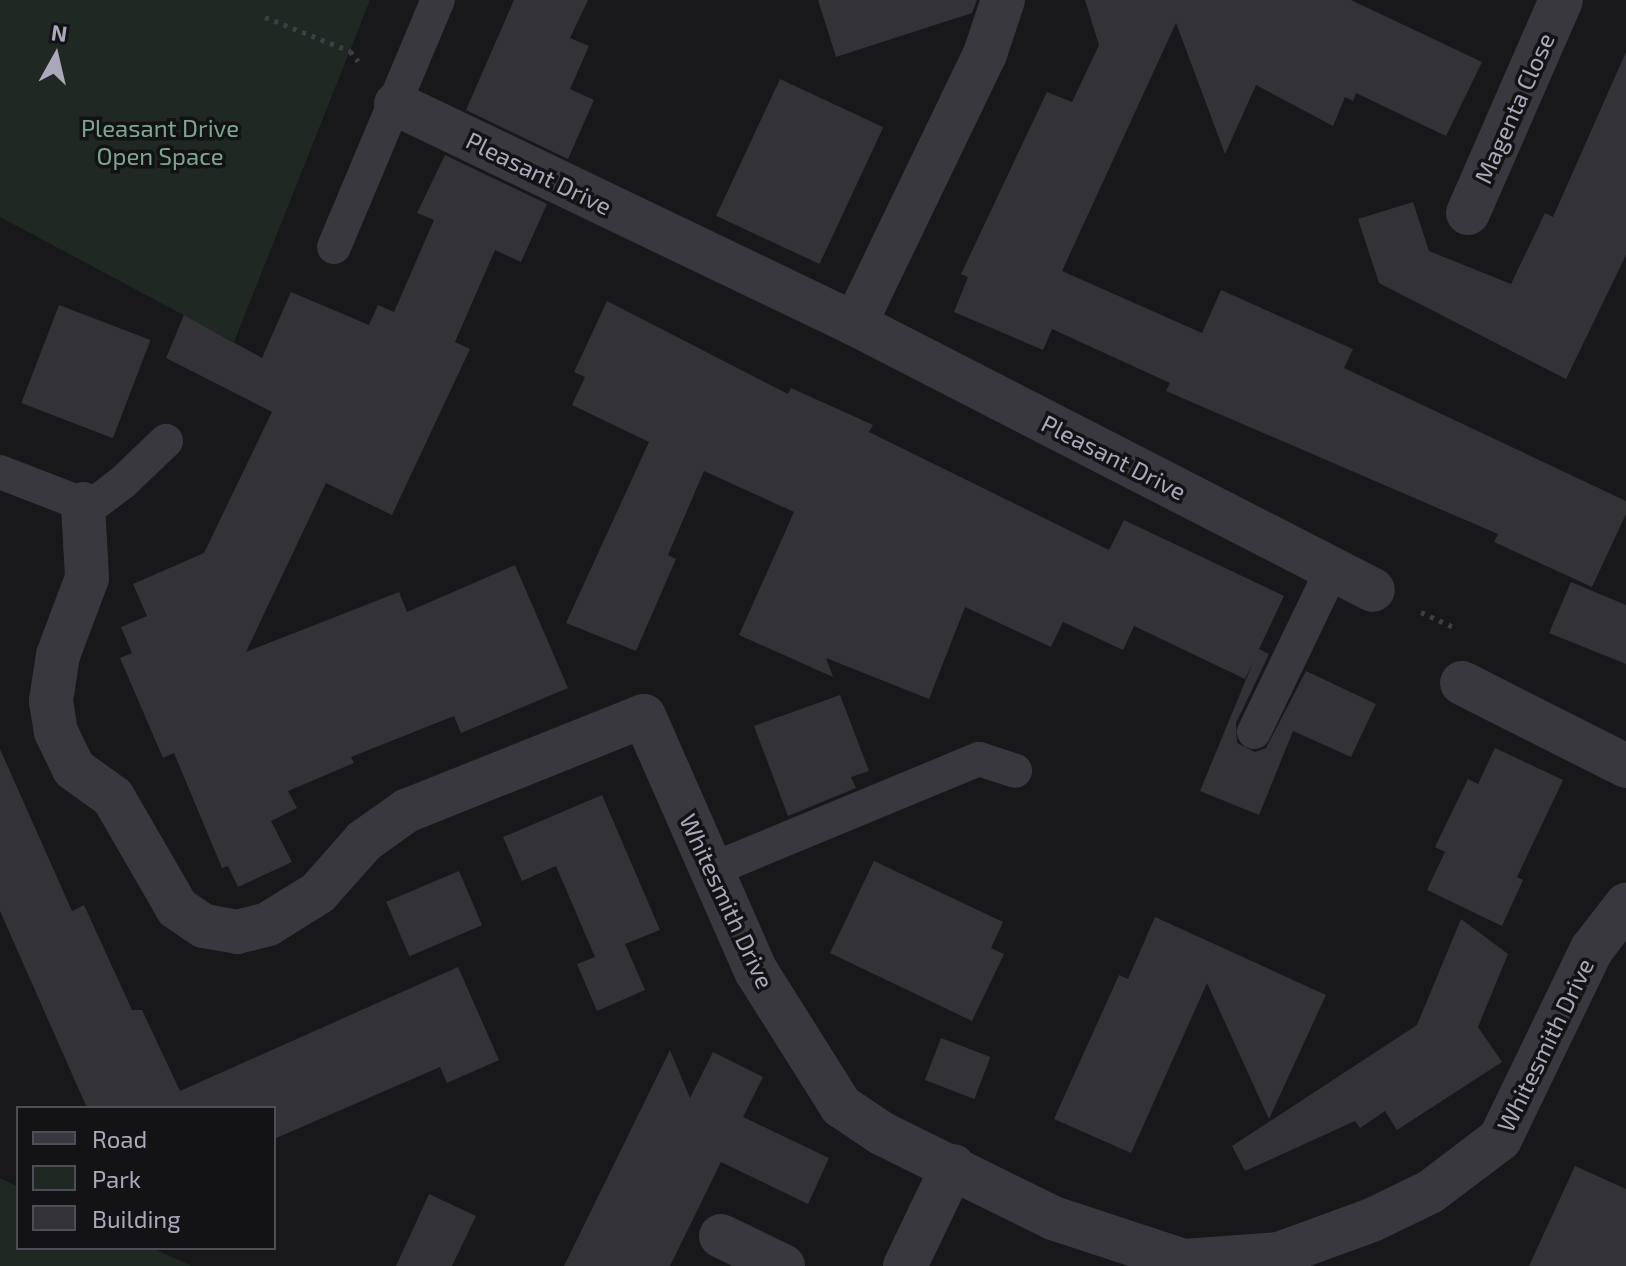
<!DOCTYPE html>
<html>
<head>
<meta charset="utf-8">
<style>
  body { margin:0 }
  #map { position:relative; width:1626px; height:1266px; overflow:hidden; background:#18171a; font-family:"Exo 2",sans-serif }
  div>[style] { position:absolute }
  .green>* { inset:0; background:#1f2823 }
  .building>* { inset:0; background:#333236; transform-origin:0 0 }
  .path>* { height:5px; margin-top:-2.5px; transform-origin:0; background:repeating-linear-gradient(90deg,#3e3e46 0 4px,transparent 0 10px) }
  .service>* { height:34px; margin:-17px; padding:0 17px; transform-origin:17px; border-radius:17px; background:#39383f }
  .minor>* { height:44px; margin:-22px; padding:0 22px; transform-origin:22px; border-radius:22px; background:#39383f }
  span { translate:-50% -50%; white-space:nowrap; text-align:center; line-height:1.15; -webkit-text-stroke:7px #131215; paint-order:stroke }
  .street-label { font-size:24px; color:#a9a9ba }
  .park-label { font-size:24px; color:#7ea68f }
  .legend { position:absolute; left:16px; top:1106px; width:260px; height:144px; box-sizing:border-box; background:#131215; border:2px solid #4f4e57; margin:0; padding:10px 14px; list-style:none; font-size:24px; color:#a9a9ba }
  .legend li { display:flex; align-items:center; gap:16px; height:40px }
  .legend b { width:40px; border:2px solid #4f4e57 }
  .north { position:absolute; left:16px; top:16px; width:80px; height:80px; -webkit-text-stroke:6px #131215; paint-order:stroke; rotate:8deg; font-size:22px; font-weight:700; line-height:32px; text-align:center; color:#a9a9ba }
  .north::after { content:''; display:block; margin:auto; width:28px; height:36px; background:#a9a9ba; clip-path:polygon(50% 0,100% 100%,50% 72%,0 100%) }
</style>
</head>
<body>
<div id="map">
  <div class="green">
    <div style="clip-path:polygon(0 0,370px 0,234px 342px,0 217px)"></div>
    <div style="clip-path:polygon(0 1178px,18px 1187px,18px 1248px,152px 1248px,192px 1266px,0 1266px)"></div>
  </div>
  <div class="building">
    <div style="clip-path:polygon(514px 0,588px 0,570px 38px,589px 46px,570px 89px,594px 100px,568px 159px,466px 110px)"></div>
    <div style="clip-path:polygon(818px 0,977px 0,972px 13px,836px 57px)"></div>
    <div style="clip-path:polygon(1085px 0,1351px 0,1482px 62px,1446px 136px,1356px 93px,1353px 101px,1345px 97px,1333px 126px,1256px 85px,1225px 154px,1176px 23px,1062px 271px,1202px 333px,1221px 290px,1353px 349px,1344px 368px,1626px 501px,1626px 514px,1592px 587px,1494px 542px,1498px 534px,1166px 391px,1170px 383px,1052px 329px,1043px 350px,954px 312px,968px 277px,961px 274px,1047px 92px,1072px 102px,1099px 45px)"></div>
    <div style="clip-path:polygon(1626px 52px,1626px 255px,1566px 379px,1379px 283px,1358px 219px,1413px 202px,1429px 251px,1511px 284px,1545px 213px,1553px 217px)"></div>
    <div style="left:780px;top:79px;width:114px;height:151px;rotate:25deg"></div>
    <div style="clip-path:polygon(445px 155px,547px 204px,521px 262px,495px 250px,455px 342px,470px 349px,392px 515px,326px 483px,246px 652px,399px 592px,407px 612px,515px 565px,568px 688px,461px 733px,454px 716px,351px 757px,354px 763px,288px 791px,297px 808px,271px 821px,292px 862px,238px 887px,228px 866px,222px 868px,174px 753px,163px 758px,120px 658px,132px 653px,121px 627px,147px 616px,133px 584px,204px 553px,272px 412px,166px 358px,184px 315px,262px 358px,291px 292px,369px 325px,378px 305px,394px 312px,434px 220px,417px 213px)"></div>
    <div style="clip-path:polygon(607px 301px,788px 394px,791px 388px,873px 425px,869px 432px,1109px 550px,1124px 520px,1284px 596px,1259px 649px,1269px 654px,1236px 723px,1237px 743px,1255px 752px,1266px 748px,1306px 671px,1376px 704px,1351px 757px,1293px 731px,1259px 815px,1200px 791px,1254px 660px,1245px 679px,1134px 626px,1123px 650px,1063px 622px,1051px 647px,965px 607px,929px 699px,826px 658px,833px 677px,739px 635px,794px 512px,704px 471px,668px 555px,676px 559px,636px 651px,566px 623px,649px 442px,572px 405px,585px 377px,574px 372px)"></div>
    <div style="left:59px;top:305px;width:98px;height:105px;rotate:21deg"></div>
    <div style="clip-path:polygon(1571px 582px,1626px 605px,1626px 664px,1549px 633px)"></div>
    <div style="clip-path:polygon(840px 695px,869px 771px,851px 777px,856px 788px,788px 816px,754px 726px)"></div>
    <div style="clip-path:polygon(1495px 748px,1563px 780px,1517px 877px,1523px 880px,1502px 926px,1427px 890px,1445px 852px,1435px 847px,1468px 779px,1478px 784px)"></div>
    <div style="clip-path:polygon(0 749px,72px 911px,84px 905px,132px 1010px,142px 1010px,180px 1091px,458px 967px,499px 1060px,447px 1083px,440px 1067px,274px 1139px,274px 1108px,87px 1108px,0 911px)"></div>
    <div style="clip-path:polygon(602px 795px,660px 930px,625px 944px,645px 990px,597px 1011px,577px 964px,595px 957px,556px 866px,522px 881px,503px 837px)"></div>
    <div style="clip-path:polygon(874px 861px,1003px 922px,991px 948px,1004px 954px,972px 1021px,830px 953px)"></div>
    <div style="left:459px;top:871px;width:59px;height:79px;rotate:67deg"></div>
    <div style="clip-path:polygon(1155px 917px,1326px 995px,1269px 1119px,1207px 983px,1131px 1153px,1054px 1119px,1119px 975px,1128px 979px)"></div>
    <div style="clip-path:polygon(1461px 919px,1508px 954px,1478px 1027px,1502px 1062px,1397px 1130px,1385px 1111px,1360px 1128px,1355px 1121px,1245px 1171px,1232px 1146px,1417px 1025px)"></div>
    <div style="left:941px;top:1038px;width:53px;height:45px;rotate:21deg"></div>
    <div style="clip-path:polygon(670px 1050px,690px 1098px,713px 1052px,763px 1077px,743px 1117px,829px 1158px,808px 1204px,721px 1162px,670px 1266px,564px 1266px)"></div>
    <div style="clip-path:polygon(1575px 1166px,1626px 1189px,1626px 1266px,1529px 1266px)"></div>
    <div style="clip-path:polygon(429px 1194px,476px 1216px,452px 1266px,396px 1266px)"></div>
  </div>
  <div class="path">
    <div style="left:265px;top:17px;width:92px;rotate:21.8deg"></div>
    <div style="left:350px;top:51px;width:13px;rotate:51deg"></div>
    <div style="left:1421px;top:612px;width:38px;rotate:25deg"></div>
  </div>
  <div class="service">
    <div style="left:334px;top:247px;width:268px;rotate:-67.2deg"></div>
    <div style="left:0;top:472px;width:89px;rotate:21.1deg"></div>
    <div style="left:83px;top:504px;width:15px;rotate:-11deg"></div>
    <div style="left:98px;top:501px;width:30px;rotate:-37deg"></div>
    <div style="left:122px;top:483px;width:61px;rotate:-43.7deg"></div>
    <div style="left:1254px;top:732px;width:180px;rotate:-64.3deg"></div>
    <div style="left:711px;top:870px;width:290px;rotate:-22.5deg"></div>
    <div style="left:979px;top:759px;width:38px;rotate:18deg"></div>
  </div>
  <div class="minor">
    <div style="left:396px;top:104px;width:509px;rotate:25.61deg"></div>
    <div style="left:855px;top:324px;width:582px;rotate:27.18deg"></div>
    <div style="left:1468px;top:213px;width:232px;rotate:-66.4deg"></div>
    <div style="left:855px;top:324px;width:300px;rotate:-64.3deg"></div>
    <div style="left:985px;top:54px;width:57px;rotate:-71.6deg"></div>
    <div style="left:83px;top:504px;width:74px;rotate:86.9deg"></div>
    <div style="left:87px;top:578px;width:82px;rotate:110.6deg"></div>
    <div style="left:58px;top:655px;width:47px;rotate:98.7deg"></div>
    <div style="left:51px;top:701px;width:31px;rotate:81deg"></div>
    <div style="left:56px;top:732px;width:41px;rotate:64.1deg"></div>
    <div style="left:74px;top:769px;width:48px;rotate:35.7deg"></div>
    <div style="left:113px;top:797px;width:128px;rotate:60deg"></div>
    <div style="left:177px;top:908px;width:32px;rotate:34deg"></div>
    <div style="left:204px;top:926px;width:34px;rotate:10deg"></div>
    <div style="left:237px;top:932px;width:32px;rotate:-14deg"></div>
    <div style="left:268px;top:924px;width:59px;rotate:-31.8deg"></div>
    <div style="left:318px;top:893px;width:69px;rotate:-48.5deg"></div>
    <div style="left:364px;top:841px;width:52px;rotate:-35.5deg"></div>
    <div style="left:406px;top:811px;width:256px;rotate:-21.8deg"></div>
    <div style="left:644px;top:716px;width:279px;rotate:66.3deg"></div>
    <div style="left:756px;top:971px;width:160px;rotate:57.8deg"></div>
    <div style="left:841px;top:1106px;width:48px;rotate:34deg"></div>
    <div style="left:881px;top:1133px;width:192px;rotate:26.3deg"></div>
    <div style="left:1053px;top:1218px;width:138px;rotate:18.2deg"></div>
    <div style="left:1184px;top:1261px;width:95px;rotate:-4.2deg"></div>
    <div style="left:1279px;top:1254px;width:99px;rotate:-20.1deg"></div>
    <div style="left:1372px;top:1220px;width:64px;rotate:-25.8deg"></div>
    <div style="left:1430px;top:1192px;width:88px;rotate:-37.1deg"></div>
    <div style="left:1500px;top:1139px;width:211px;rotate:-64.2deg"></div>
    <div style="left:1592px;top:949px;width:56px;rotate:-52.3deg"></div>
    <div style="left:1462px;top:683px;width:184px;rotate:26.8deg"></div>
    <div style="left:721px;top:1236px;width:69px;rotate:25.8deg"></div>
    <div style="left:905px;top:1266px;width:111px;rotate:-64.4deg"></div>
  </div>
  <div class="street-label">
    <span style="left:1514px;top:108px;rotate:-66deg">Magenta Close</span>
    <span style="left:539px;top:173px;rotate:26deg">Pleasant Drive</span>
    <span style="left:1114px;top:457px;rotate:27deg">Pleasant Drive</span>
    <span style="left:727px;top:901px;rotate:65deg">Whitesmith Drive</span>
    <span style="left:1545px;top:1045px;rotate:-64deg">Whitesmith Drive</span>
  </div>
  <div class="park-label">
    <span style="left:160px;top:142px">Pleasant Drive<br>Open Space</span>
  </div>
  <ul class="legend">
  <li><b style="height:10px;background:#39383f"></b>Road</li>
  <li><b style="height:22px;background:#1f2823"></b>Park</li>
  <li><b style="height:22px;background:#333236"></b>Building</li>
  </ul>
  <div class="north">N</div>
</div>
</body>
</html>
